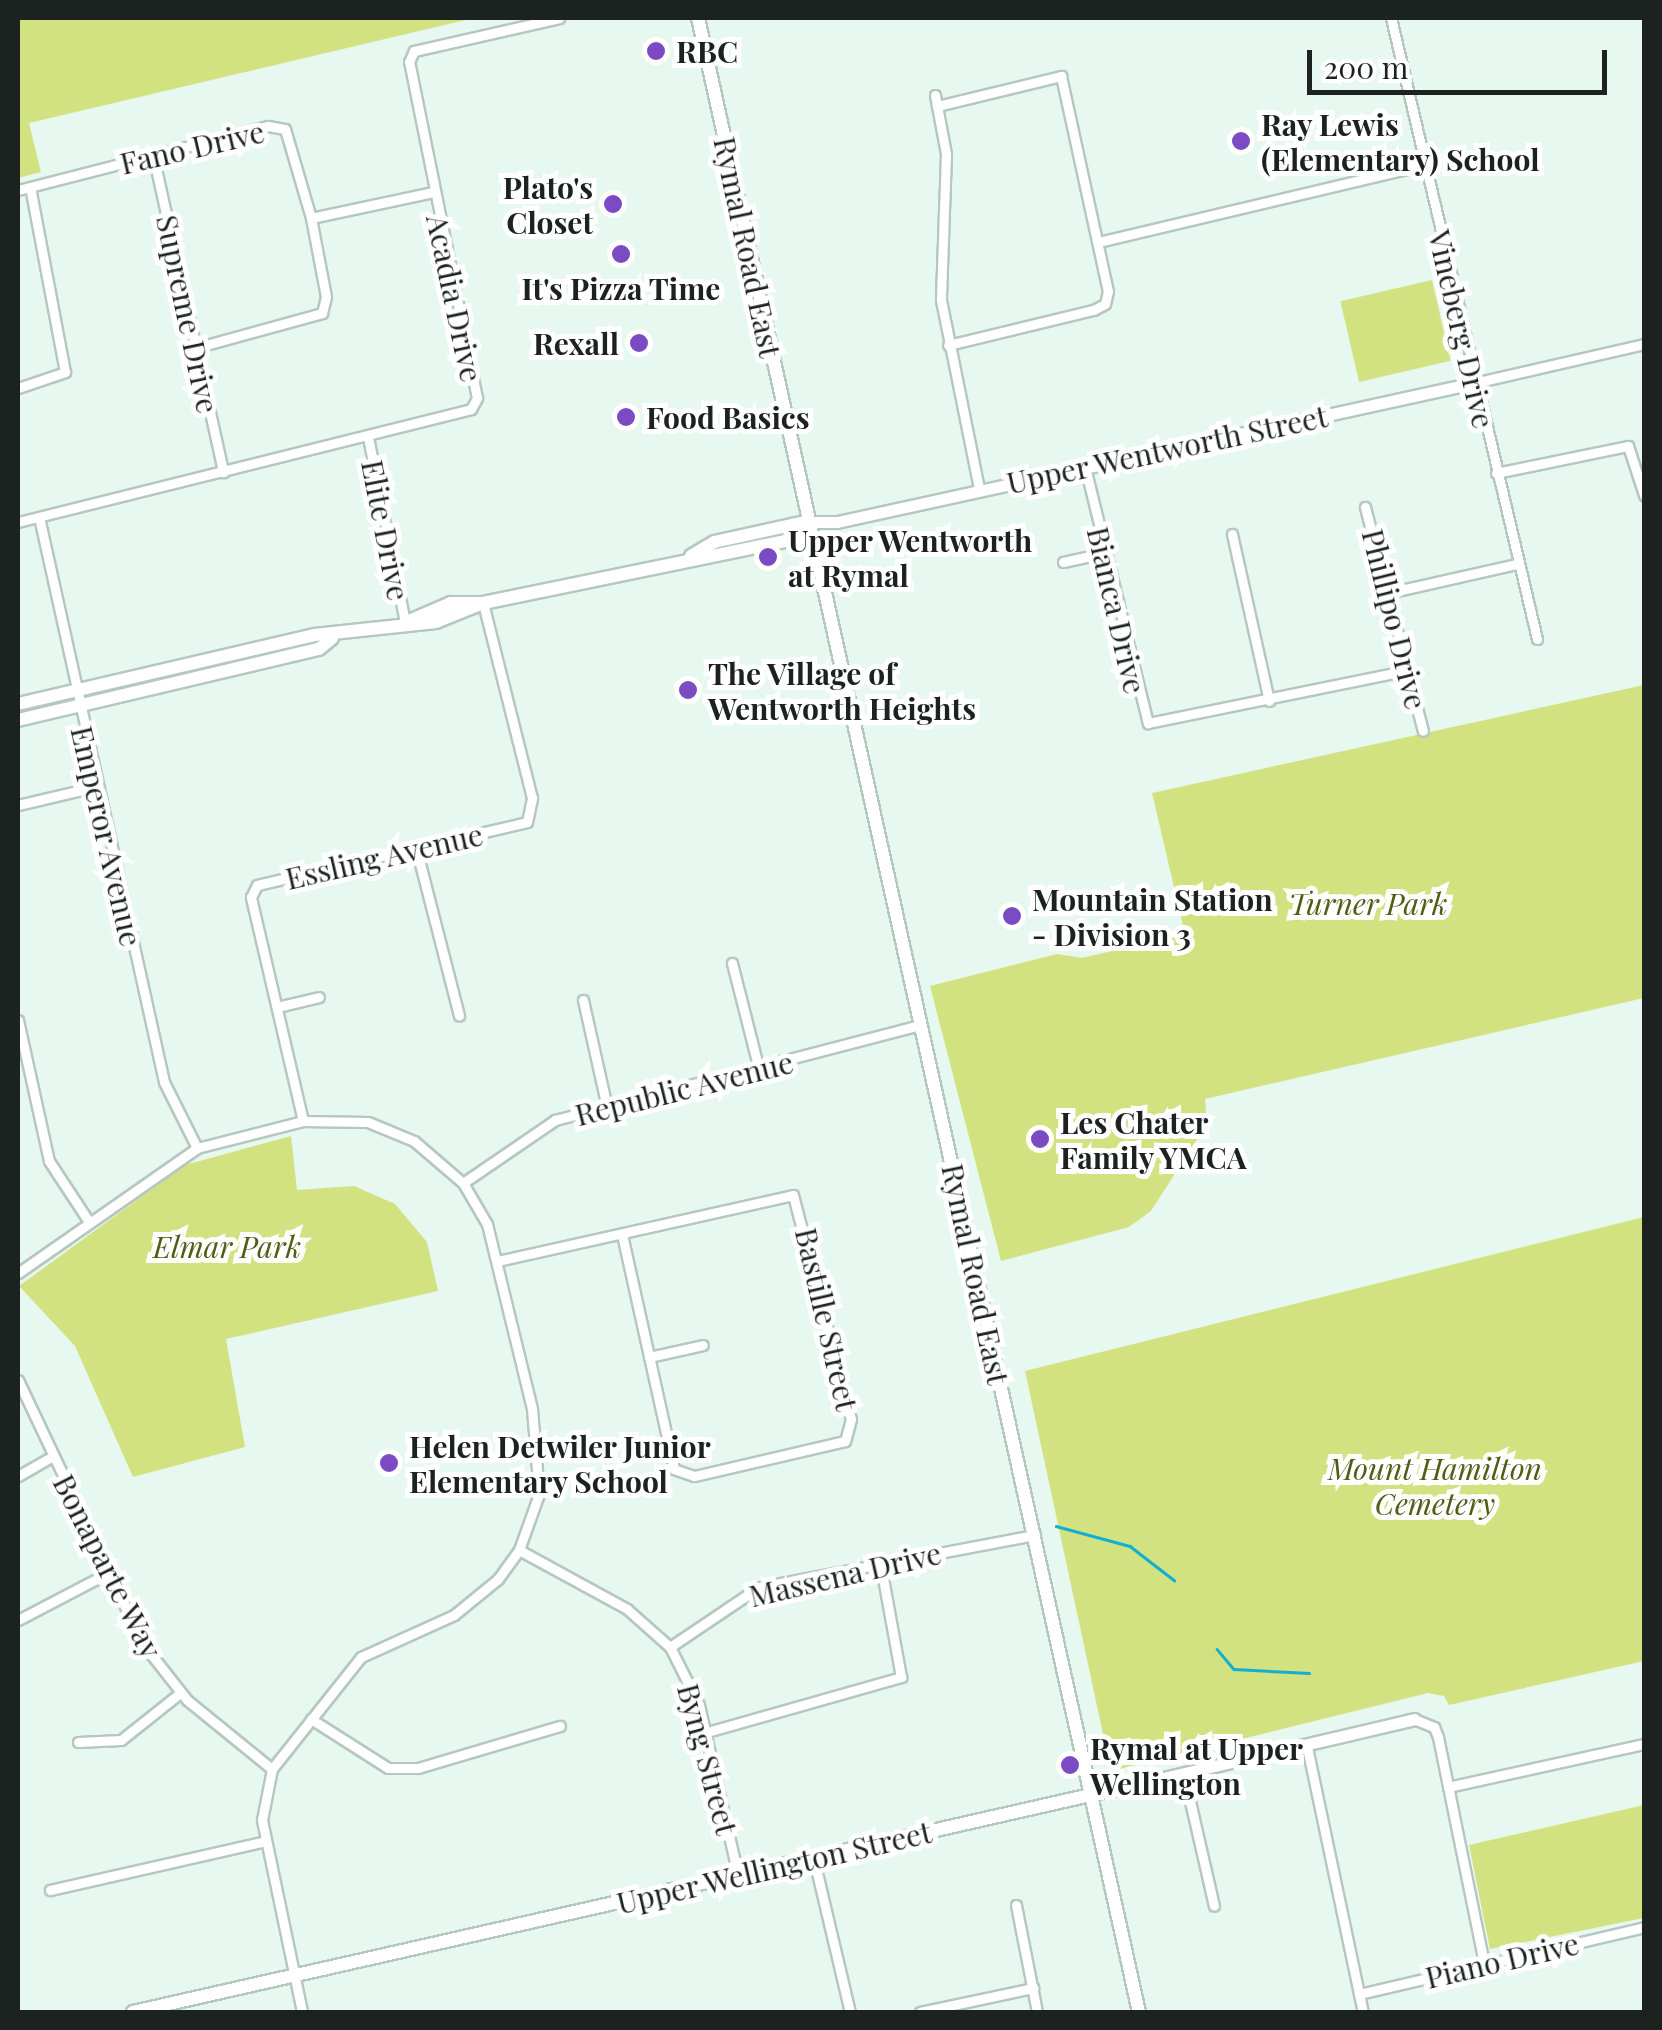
<!DOCTYPE html>
<html>
<head>
<meta charset="utf-8">
<style>
  body { margin:0 }
  #map { position:relative; width:1662px; height:2030px; overflow:hidden; background:#e6f8f0; font-family:"Playfair Display",serif }
  div>[style] { position:absolute }
  .green>* { inset:0; background:#d3e281; transform-origin:0 0 }
  .stream>* { height:2.5px; margin:-1.25px; padding:0 1.25px; transform-origin:1.25px; border-radius:1.25px; background:#12afd3 }
  .roads { filter:drop-shadow(2px 0 #b6c7c0) drop-shadow(-2px 0 #b6c7c0) drop-shadow(0 2px #b6c7c0) drop-shadow(0 -2px #b6c7c0) }
  .minor>* { height:9px; margin:-4.5px; padding:0 4.5px; transform-origin:4.5px; border-radius:4.5px; background:#fff }
  .tertiary>* { height:11px; margin:-5.5px; padding:0 5.5px; transform-origin:5.5px; border-radius:5.5px; background:#fff }
  .secondary>* { height:12px; margin:-6px; padding:0 6px; transform-origin:6px; border-radius:6px; background:#fff }
  .dots>* { width:28px; height:28px; translate:-50% -50%; box-sizing:border-box; border:5px solid #fff; border-radius:50% }
  span { translate:-50% -50%; white-space:nowrap; text-align:center; line-height:1.15; -webkit-text-stroke:10px #fff; paint-order:stroke }
  .poi-label { font-size:30px; color:#1c2220; font-weight:700 }
  .left { translate:0 -50%; text-align:left }
  .right { translate:-100% -50%; text-align:right }
  .street-label { font-size:30px; color:#1c2220 }
  .park-label { font-size:30px; color:#535b14; font-style:italic }
  .frame { position:absolute; inset:0; border:20px solid #1c2220; pointer-events:none }
  .scale { position:absolute; left:1307px; top:50px; width:300px; height:45px; box-sizing:border-box; border:5px solid #1c2220; border-top:0; padding-left:12px; font-size:30px; line-height:35px; white-space:nowrap; color:#1c2220; -webkit-text-stroke:8px #fff; paint-order:stroke }
</style>
</head>
<body>
<div id="map">
  <div class="green">
    <div style="clip-path:polygon(18px 18px,474px 18px,29px 123px,41px 172px,18px 178px)"></div>
    <div style="left:1432px;top:280px;width:83px;height:94px;rotate:77deg"></div>
    <div style="clip-path:polygon(1644px 685px,1644px 998px,1205px 1099px,1207px 1124px,1151px 1211px,1129px 1227px,1001px 1261px,930px 986px,1057px 954px,1082px 958px,1185px 934px,1152px 793px)"></div>
    <div style="clip-path:polygon(291px 1136px,297px 1190px,354px 1186px,395px 1204px,427px 1242px,438px 1291px,226px 1339px,245px 1447px,133px 1477px,75px 1346px,19px 1286px,185px 1165px)"></div>
    <div style="clip-path:polygon(1644px 1217px,1644px 1661px,1449px 1705px,1444px 1696px,1428px 1693px,1111px 1771px,1025px 1371px)"></div>
    <div style="clip-path:polygon(1644px 1805px,1644px 1918px,1490px 1949px,1469px 1845px)"></div>
  </div>
  <div class="stream">
    <div style="left:1056px;top:1526px;width:77px;rotate:15.1deg"></div>
    <div style="left:1130px;top:1546px;width:56px;rotate:37.7deg"></div>
    <div style="left:1217px;top:1649px;width:26px;rotate:50deg"></div>
    <div style="left:1234px;top:1669px;width:75px;rotate:3.1deg"></div>
  </div>
  <div class="roads">
    <div class="minor">
      <div style="left:1391px;top:18px;width:638px;rotate:76.77deg"></div>
      <div style="left:935px;top:95px;width:60px;rotate:79.4deg"></div>
      <div style="left:946px;top:154px;width:146px;rotate:92deg"></div>
      <div style="left:941px;top:300px;width:193px;rotate:78.6deg"></div>
      <div style="left:937px;top:106px;width:128px;rotate:-13.6deg"></div>
      <div style="left:1061px;top:76px;width:220px;rotate:77.7deg"></div>
      <div style="left:1108px;top:291px;width:13px;rotate:103deg"></div>
      <div style="left:1105px;top:304px;width:13px;rotate:153deg"></div>
      <div style="left:1093px;top:310px;width:149px;rotate:166.4deg"></div>
      <div style="left:153px;top:155px;width:325px;rotate:77.5deg"></div>
      <div style="left:18px;top:190px;width:258px;rotate:-14.4deg"></div>
      <div style="left:268px;top:126px;width:17px;rotate:10deg"></div>
      <div style="left:285px;top:129px;width:93px;rotate:73.7deg"></div>
      <div style="left:311px;top:218px;width:80px;rotate:79.2deg"></div>
      <div style="left:326px;top:297px;width:16px;rotate:104deg"></div>
      <div style="left:322px;top:313px;width:132px;rotate:164.6deg"></div>
      <div style="left:311px;top:218px;width:125px;rotate:-12deg"></div>
      <div style="left:1098px;top:242px;width:336px;rotate:-13.3deg"></div>
      <div style="left:1474px;top:383px;width:174px;rotate:-12.9deg"></div>
      <div style="left:18px;top:388px;width:50px;rotate:-18.8deg"></div>
      <div style="left:65px;top:372px;width:188px;rotate:-100.7deg"></div>
      <div style="left:368px;top:437px;width:190px;rotate:78.7deg"></div>
      <div style="left:1085px;top:467px;width:264px;rotate:76.2deg"></div>
      <div style="left:1148px;top:723px;width:266px;rotate:-11.5deg"></div>
      <div style="left:1496px;top:473px;width:135px;rotate:-11.6deg"></div>
      <div style="left:1628px;top:446px;width:52px;rotate:71.9deg"></div>
      <div style="left:1365px;top:507px;width:231px;rotate:75.5deg"></div>
      <div style="left:39px;top:517px;width:579px;rotate:77.52deg"></div>
      <div style="left:164px;top:1082px;width:74px;rotate:63.4deg"></div>
      <div style="left:18px;top:522px;width:467px;rotate:-14deg"></div>
      <div style="left:471px;top:409px;width:13px;rotate:-61deg"></div>
      <div style="left:477px;top:398px;width:343px;rotate:-101.4deg"></div>
      <div style="left:409px;top:62px;width:12px;rotate:-66deg"></div>
      <div style="left:414px;top:51px;width:149px;rotate:-12.8deg"></div>
      <div style="left:1232px;top:534px;width:171px;rotate:77.5deg"></div>
      <div style="left:1063px;top:562px;width:42px;rotate:-12.4deg"></div>
      <div style="left:1392px;top:592px;width:127px;rotate:-12.7deg"></div>
      <div style="left:18px;top:805px;width:79px;rotate:-13.2deg"></div>
      <div style="left:416px;top:848px;width:173px;rotate:75.6deg"></div>
      <div style="left:732px;top:963px;width:110px;rotate:75.8deg"></div>
      <div style="left:583px;top:1000px;width:110px;rotate:77.4deg"></div>
      <div style="left:277px;top:1007px;width:43px;rotate:-13.4deg"></div>
      <div style="left:18px;top:1020px;width:144px;rotate:77.6deg"></div>
      <div style="left:49px;top:1161px;width:73px;rotate:56.7deg"></div>
      <div style="left:303px;top:1121px;width:230px;rotate:-103.1deg"></div>
      <div style="left:251px;top:897px;width:13px;rotate:-63deg"></div>
      <div style="left:257px;top:885px;width:277px;rotate:-13.1deg"></div>
      <div style="left:527px;top:822px;width:25px;rotate:-78deg"></div>
      <div style="left:532px;top:798px;width:201px;rotate:-104.1deg"></div>
      <div style="left:463px;top:1183px;width:112px;rotate:-34.4deg"></div>
      <div style="left:555px;top:1120px;width:377px;rotate:-14.6deg"></div>
      <div style="left:498px;top:1261px;width:302px;rotate:-12.6deg"></div>
      <div style="left:793px;top:1195px;width:231px;rotate:75.5deg"></div>
      <div style="left:851px;top:1419px;width:23px;rotate:105deg"></div>
      <div style="left:845px;top:1441px;width:155px;rotate:166.9deg"></div>
      <div style="left:694px;top:1476px;width:21px;rotate:-161deg"></div>
      <div style="left:674px;top:1469px;width:241px;rotate:-102.5deg"></div>
      <div style="left:18px;top:1273px;width:218px;rotate:-34.9deg"></div>
      <div style="left:197px;top:1148px;width:109px;rotate:-14.3deg"></div>
      <div style="left:303px;top:1121px;width:65px;rotate:0.9deg"></div>
      <div style="left:368px;top:1122px;width:50px;rotate:22.4deg"></div>
      <div style="left:414px;top:1141px;width:65px;rotate:40.6deg"></div>
      <div style="left:463px;top:1183px;width:48px;rotate:59.7deg"></div>
      <div style="left:487px;top:1224px;width:190px;rotate:76.3deg"></div>
      <div style="left:532px;top:1409px;width:85px;rotate:85.3deg"></div>
      <div style="left:539px;top:1494px;width:59px;rotate:109.7deg"></div>
      <div style="left:519px;top:1550px;width:36px;rotate:126deg"></div>
      <div style="left:498px;top:1579px;width:57px;rotate:140.7deg"></div>
      <div style="left:454px;top:1615px;width:102px;rotate:155.7deg"></div>
      <div style="left:361px;top:1657px;width:143px;rotate:128.5deg"></div>
      <div style="left:272px;top:1769px;width:52px;rotate:101.1deg"></div>
      <div style="left:262px;top:1820px;width:196px;rotate:78.2deg"></div>
      <div style="left:649px;top:1357px;width:55px;rotate:-12.5deg"></div>
      <div style="left:18px;top:1380px;width:292px;rotate:64.7deg"></div>
      <div style="left:143px;top:1644px;width:71px;rotate:51.8deg"></div>
      <div style="left:187px;top:1700px;width:109px;rotate:39.1deg"></div>
      <div style="left:18px;top:1476px;width:40px;rotate:-29.7deg"></div>
      <div style="left:519px;top:1550px;width:123px;rotate:28.6deg"></div>
      <div style="left:627px;top:1609px;width:57px;rotate:41.5deg"></div>
      <div style="left:670px;top:1647px;width:65px;rotate:63.4deg"></div>
      <div style="left:699px;top:1705px;width:174px;rotate:77.1deg"></div>
      <div style="left:18px;top:1620px;width:102px;rotate:-27.6deg"></div>
      <div style="left:670px;top:1647px;width:107px;rotate:-34deg"></div>
      <div style="left:759px;top:1587px;width:281px;rotate:-10.7deg"></div>
      <div style="left:311px;top:1719px;width:91px;rotate:32.5deg"></div>
      <div style="left:388px;top:1768px;width:30px"></div>
      <div style="left:418px;top:1768px;width:148px;rotate:-16.5deg"></div>
      <div style="left:1414px;top:1719px;width:22px;rotate:22deg"></div>
      <div style="left:1434px;top:1727px;width:11px;rotate:68deg"></div>
      <div style="left:1438px;top:1737px;width:232px;rotate:78.5deg"></div>
      <div style="left:707px;top:1732px;width:202px;rotate:-15.8deg"></div>
      <div style="left:901px;top:1677px;width:117px;rotate:-100.3deg"></div>
      <div style="left:78px;top:1742px;width:43px;rotate:-2.7deg"></div>
      <div style="left:121px;top:1740px;width:75px;rotate:-38.5deg"></div>
      <div style="left:1307px;top:1747px;width:271px;rotate:78.1deg"></div>
      <div style="left:1184px;top:1775px;width:134px;rotate:77.1deg"></div>
      <div style="left:1448px;top:1787px;width:201px;rotate:-12.4deg"></div>
      <div style="left:814px;top:1860px;width:156px;rotate:76.7deg"></div>
      <div style="left:50px;top:1890px;width:221px;rotate:-12.8deg"></div>
      <div style="left:1016px;top:1905px;width:109px;rotate:78.9deg"></div>
      <div style="left:1359px;top:1994px;width:293px;rotate:-13.2deg"></div>
      <div style="left:920px;top:2012px;width:116px;rotate:-12deg"></div>
    </div>
    <div class="tertiary">
      <div style="left:806px;top:522px;width:31px"></div>
      <div style="left:837px;top:522px;width:652px;rotate:-12.31deg"></div>
      <div style="left:1095px;top:1794px;width:328px;rotate:-13.2deg"></div>
    </div>
    <div class="secondary">
      <div style="left:698px;top:18px;width:2042px;rotate:77.53deg"></div>
      <div style="left:691px;top:556px;width:27px;rotate:-31deg"></div>
      <div style="left:714px;top:542px;width:94px;rotate:-12.3deg"></div>
      <div style="left:409px;top:621px;width:46px;rotate:-23.2deg"></div>
      <div style="left:451px;top:603px;width:32px"></div>
      <div style="left:483px;top:603px;width:334px;rotate:-11.6deg"></div>
      <div style="left:18px;top:704px;width:304px;rotate:-13.1deg"></div>
      <div style="left:314px;top:635px;width:123px;rotate:-6.1deg"></div>
      <div style="left:436px;top:622px;width:51px;rotate:-22deg"></div>
      <div style="left:18px;top:720px;width:309px;rotate:-13.3deg"></div>
      <div style="left:319px;top:649px;width:17px;rotate:-40deg"></div>
      <div style="left:133px;top:2012px;width:986px;rotate:-12.77deg"></div>
    </div>
  </div>
  <div class="dots">
    <div style="left:656px;top:51px;background:#7b4bc3"></div>
    <div style="left:1241px;top:141px;background:#7b4bc3"></div>
    <div style="left:613px;top:204px;background:#7b4bc3"></div>
    <div style="left:621px;top:254px;background:#7b4bc3"></div>
    <div style="left:639px;top:343px;background:#7b4bc3"></div>
    <div style="left:626px;top:417px;background:#7b4bc3"></div>
    <div style="left:768px;top:557px;background:#7b4bc3"></div>
    <div style="left:688px;top:690px;background:#7b4bc3"></div>
    <div style="left:1012px;top:916px;background:#7b4bc3"></div>
    <div style="left:1040px;top:1139px;background:#7b4bc3"></div>
    <div style="left:389px;top:1463px;background:#7b4bc3"></div>
    <div style="left:1070px;top:1765px;background:#7b4bc3"></div>
  </div>
  <div class="poi-label">
    <span class="left" style="left:676px;top:51px">RBC</span>
    <span class="left" style="left:1261px;top:141px">Ray Lewis<br>(Elementary) School</span>
    <span class="right" style="left:593px;top:204px">Plato's<br>Closet</span>
    <span style="left:621px;top:288px">It's Pizza Time</span>
    <span class="right" style="left:619px;top:343px">Rexall</span>
    <span class="left" style="left:646px;top:417px">Food Basics</span>
    <span class="left" style="left:788px;top:557px">Upper Wentworth<br>at Rymal</span>
    <span class="left" style="left:708px;top:690px">The Village of<br>Wentworth Heights</span>
    <span class="left" style="left:1032px;top:916px">Mountain Station<br>- Division 3</span>
    <span class="left" style="left:1060px;top:1139px">Les Chater<br>Family YMCA</span>
    <span class="left" style="left:409px;top:1463px">Helen Detwiler Junior<br>Elementary School</span>
    <span class="left" style="left:1090px;top:1765px">Rymal at Upper<br>Wellington</span>
  </div>
  <div class="street-label">
    <span style="left:192px;top:147px;rotate:-13deg">Fano Drive</span>
    <span style="left:748px;top:247px;rotate:78deg">Rymal Road East</span>
    <span style="left:455px;top:298px;rotate:78deg">Acadia Drive</span>
    <span style="left:188px;top:314px;rotate:78deg">Supreme Drive</span>
    <span style="left:1462px;top:329px;rotate:77deg">Vineberg Drive</span>
    <span style="left:1167px;top:449px;rotate:-12deg">Upper Wentworth Street</span>
    <span style="left:386px;top:530px;rotate:79deg">Elite Drive</span>
    <span style="left:1117px;top:610px;rotate:77deg">Bianca Drive</span>
    <span style="left:1395px;top:619px;rotate:76deg">Phillipo Drive</span>
    <span style="left:107px;top:836px;rotate:77deg">Emperor Avenue</span>
    <span style="left:384px;top:856px;rotate:-13deg">Essling Avenue</span>
    <span style="left:684px;top:1088px;rotate:-14deg">Republic Avenue</span>
    <span style="left:976px;top:1274px;rotate:78deg">Rymal Road East</span>
    <span style="left:827px;top:1319px;rotate:77deg">Bastille Street</span>
    <span style="left:108px;top:1566px;rotate:63deg">Bonaparte Way</span>
    <span style="left:845px;top:1574px;rotate:-13deg">Massena Drive</span>
    <span style="left:708px;top:1759px;rotate:75deg">Byng Street</span>
    <span style="left:774px;top:1867px;rotate:-13deg">Upper Wellington Street</span>
    <span style="left:1502px;top:1960px;rotate:-13deg">Piano Drive</span>
  </div>
  <div class="park-label">
    <span style="left:1368px;top:903px">Turner Park</span>
    <span style="left:227px;top:1246px">Elmar Park</span>
    <span style="left:1435px;top:1485px">Mount Hamilton<br>Cemetery</span>
  </div>
  <div class="frame"></div>
  <div class="scale">200 m</div>
</div>
</body>
</html>
